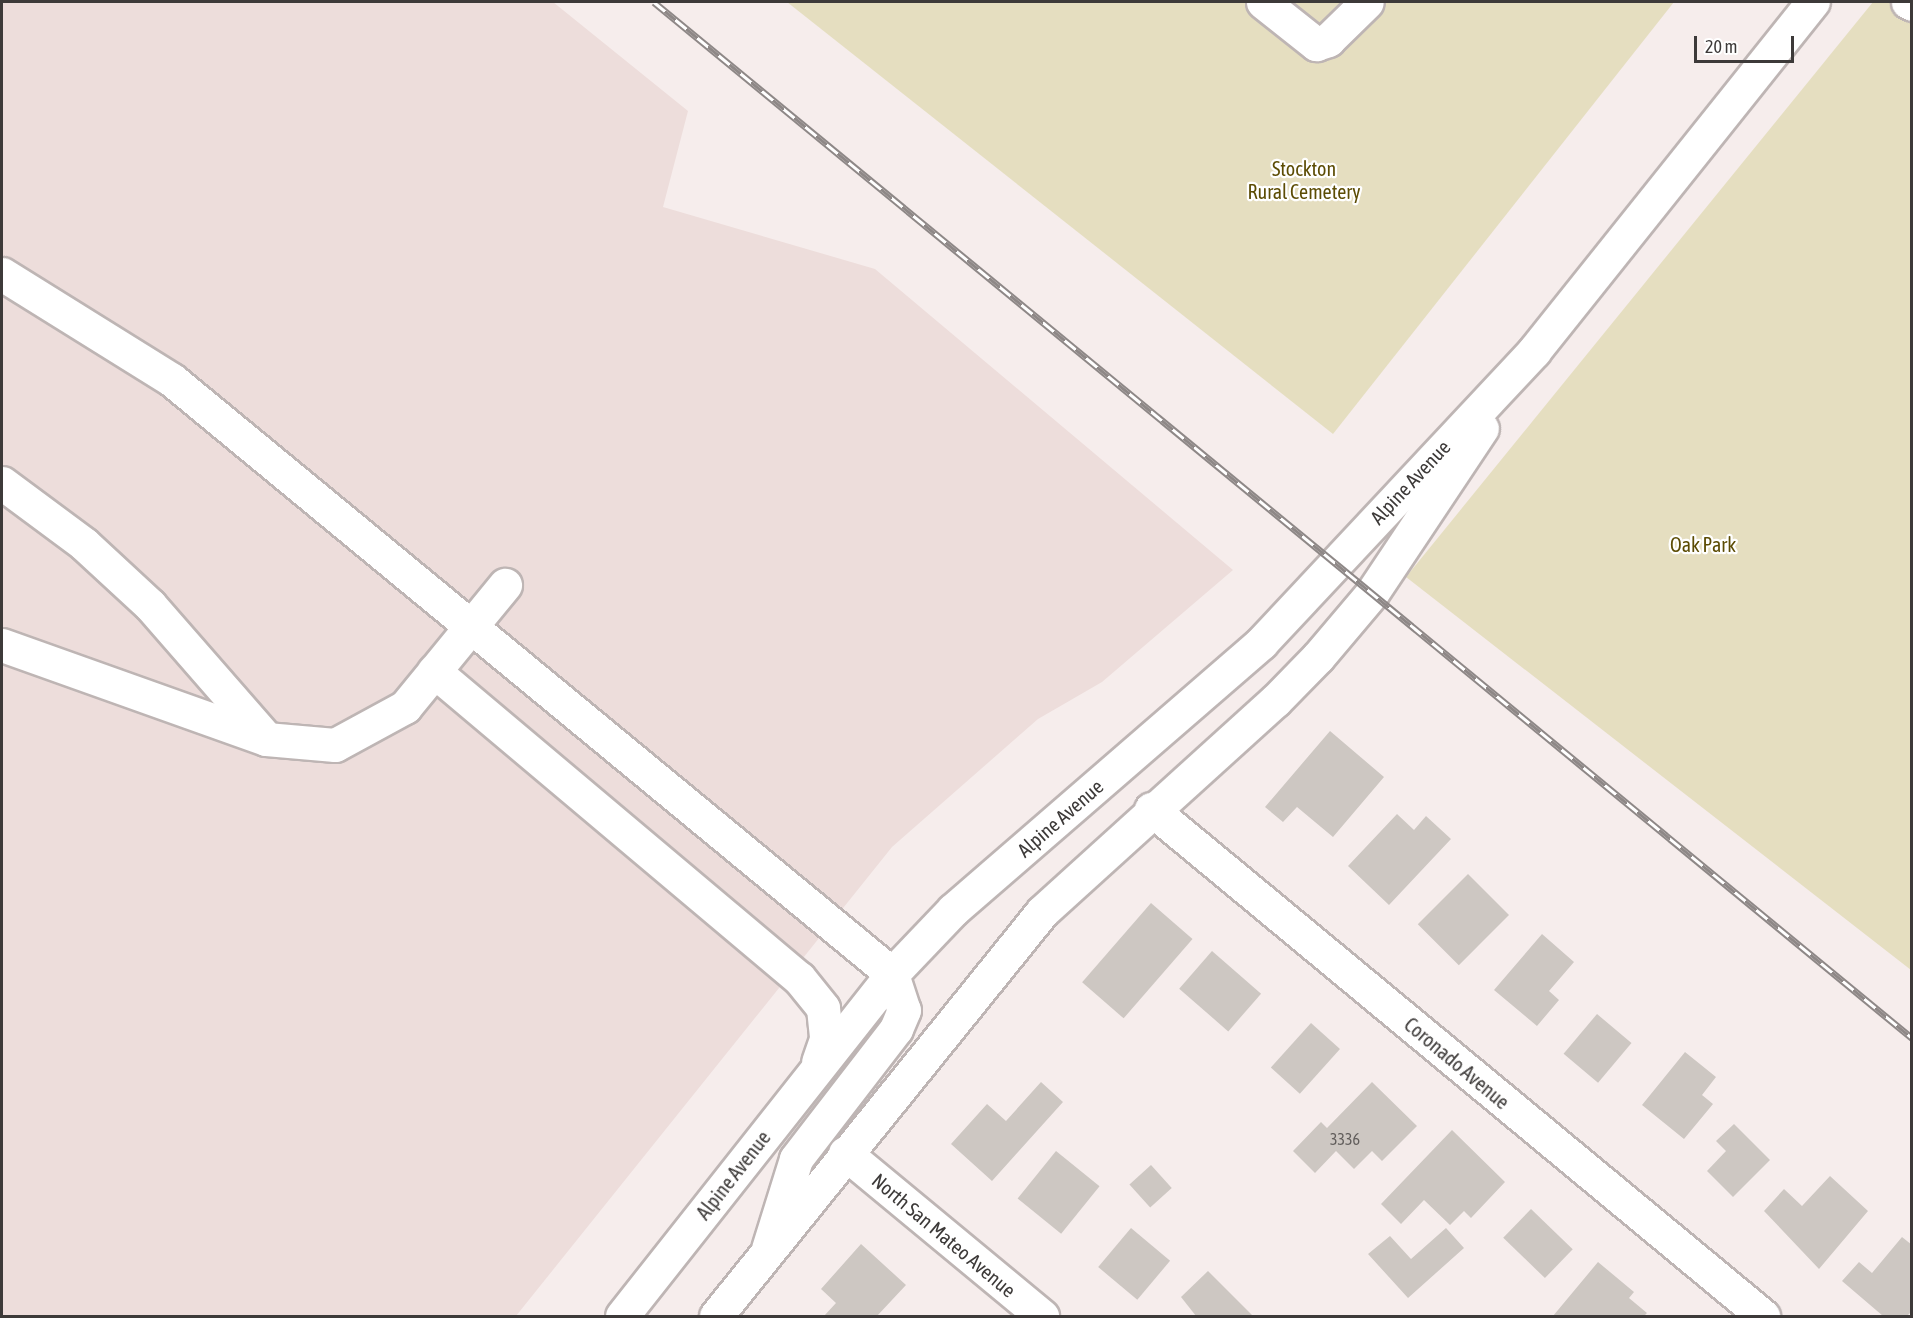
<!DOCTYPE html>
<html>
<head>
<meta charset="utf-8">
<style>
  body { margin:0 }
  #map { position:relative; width:1913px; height:1318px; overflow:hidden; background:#f6edec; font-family:"Asap Condensed",sans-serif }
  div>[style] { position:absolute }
  .built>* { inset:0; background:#eddddb }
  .green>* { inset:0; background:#e5dec0 }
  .building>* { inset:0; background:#cdc7c2; transform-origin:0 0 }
  .roads { filter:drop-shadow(2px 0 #beb5b4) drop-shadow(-2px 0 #beb5b4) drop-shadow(0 2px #beb5b4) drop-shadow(0 -2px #beb5b4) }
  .minor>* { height:33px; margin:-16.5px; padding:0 16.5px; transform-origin:16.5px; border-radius:16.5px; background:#fff }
  .rail>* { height:7px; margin-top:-3.5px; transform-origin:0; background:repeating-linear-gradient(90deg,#fff 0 14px,#8e8887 0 28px); box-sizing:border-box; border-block:2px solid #8e8887 }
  span { translate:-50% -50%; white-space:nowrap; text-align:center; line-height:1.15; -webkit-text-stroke:4.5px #fff; paint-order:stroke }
  .number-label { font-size:16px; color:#615d5b }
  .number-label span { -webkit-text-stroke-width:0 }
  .park-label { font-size:20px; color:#5c4c04 }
  .street-label { font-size:20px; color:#3d3a39 }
  .frame { position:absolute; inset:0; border:3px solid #3d3a39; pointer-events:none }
  .scale { position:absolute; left:1694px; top:36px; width:100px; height:27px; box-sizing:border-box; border:3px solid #3d3a39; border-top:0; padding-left:8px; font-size:18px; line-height:21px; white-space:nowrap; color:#3d3a39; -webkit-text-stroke:4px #fff; paint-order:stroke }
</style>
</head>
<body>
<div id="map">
  <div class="built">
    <div style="clip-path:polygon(2px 2px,553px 2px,688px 111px,663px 207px,875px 269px,1233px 570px,1102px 682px,1038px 719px,892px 847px,516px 1316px,2px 1316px)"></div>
  </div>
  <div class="green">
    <div style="clip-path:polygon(787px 2px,1674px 2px,1333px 434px)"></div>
    <div style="clip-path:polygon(1873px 2px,1911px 2px,1911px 970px,1406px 577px)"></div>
  </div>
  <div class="building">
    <div style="clip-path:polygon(1330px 731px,1384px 777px,1333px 837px,1297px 807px,1283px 822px,1265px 807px)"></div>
    <div style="clip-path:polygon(1397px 814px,1414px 830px,1426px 816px,1451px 839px,1389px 905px,1348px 866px)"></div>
    <div style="left:1468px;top:874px;width:58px;height:71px;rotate:45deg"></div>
    <div style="left:1151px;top:903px;width:55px;height:105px;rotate:41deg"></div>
    <div style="clip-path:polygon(1542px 934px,1574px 962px,1549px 991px,1559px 1000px,1537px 1026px,1494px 990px)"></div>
    <div style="left:1212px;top:951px;width:65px;height:50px;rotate:41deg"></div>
    <div style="left:1597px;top:1014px;width:45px;height:52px;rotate:40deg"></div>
    <div style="left:1311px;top:1023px;width:39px;height:60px;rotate:42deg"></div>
    <div style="clip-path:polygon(1685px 1052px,1716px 1077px,1702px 1095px,1713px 1104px,1684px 1139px,1642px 1105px)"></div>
    <div style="clip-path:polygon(1041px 1082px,1063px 1102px,992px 1181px,951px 1144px,987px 1104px,1006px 1121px)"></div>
    <div style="clip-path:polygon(1372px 1082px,1417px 1126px,1382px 1161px,1372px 1151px,1354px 1169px,1336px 1151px,1315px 1173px,1293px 1151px,1321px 1122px,1327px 1128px)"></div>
    <div style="clip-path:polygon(1734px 1124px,1770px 1160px,1733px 1197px,1707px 1171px,1726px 1151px,1716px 1141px)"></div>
    <div style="clip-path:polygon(1452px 1130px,1505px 1182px,1471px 1218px,1464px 1211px,1450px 1225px,1424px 1200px,1401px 1224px,1381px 1204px)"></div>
    <div style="left:1056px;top:1151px;width:56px;height:61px;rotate:39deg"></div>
    <div style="left:1151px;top:1165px;width:31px;height:29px;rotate:48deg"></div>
    <div style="clip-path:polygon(1830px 1176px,1868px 1211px,1819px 1269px,1764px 1211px,1784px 1189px,1802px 1206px)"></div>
    <div style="left:1531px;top:1209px;width:58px;height:40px;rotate:44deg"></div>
    <div style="left:1131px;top:1228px;width:51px;height:51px;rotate:40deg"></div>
    <div style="clip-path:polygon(1446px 1228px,1464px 1248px,1408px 1298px,1368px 1254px,1390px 1236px,1411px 1259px)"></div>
    <div style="clip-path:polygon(1902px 1237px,1912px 1245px,1912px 1311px,1907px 1316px,1883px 1316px,1842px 1281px,1859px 1262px,1872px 1273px)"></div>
    <div style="clip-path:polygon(861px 1244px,906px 1285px,877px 1316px,824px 1316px,836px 1303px,821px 1289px)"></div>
    <div style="clip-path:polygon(1598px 1262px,1634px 1292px,1629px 1298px,1647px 1313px,1644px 1316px,1553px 1316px)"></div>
    <div style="clip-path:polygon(1208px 1271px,1253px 1316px,1196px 1316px,1181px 1297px)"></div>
  </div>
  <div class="roads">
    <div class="minor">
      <div style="left:1263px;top:2px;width:68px;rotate:38.4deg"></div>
      <div style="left:1316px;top:44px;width:13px;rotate:-18deg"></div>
      <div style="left:1328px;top:40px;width:54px;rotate:-44.3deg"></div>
      <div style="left:1908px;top:2px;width:4px;rotate:27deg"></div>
      <div style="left:2px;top:274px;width:200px;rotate:31.9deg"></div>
      <div style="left:172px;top:380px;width:933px;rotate:39.52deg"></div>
      <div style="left:892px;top:974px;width:38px;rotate:72deg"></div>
      <div style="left:904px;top:1010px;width:21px;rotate:113deg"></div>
      <div style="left:896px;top:1029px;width:164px;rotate:127.6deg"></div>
      <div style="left:796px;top:1159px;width:94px;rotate:107.3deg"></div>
      <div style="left:2px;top:483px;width:102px;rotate:36.6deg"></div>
      <div style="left:84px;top:544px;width:90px;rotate:42.7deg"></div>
      <div style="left:150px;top:605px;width:175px;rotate:48.9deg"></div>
      <div style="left:2px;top:645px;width:280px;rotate:19.6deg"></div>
      <div style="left:266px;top:739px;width:69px;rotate:5deg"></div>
      <div style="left:335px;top:745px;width:80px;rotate:-28.5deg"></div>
      <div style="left:405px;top:707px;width:158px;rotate:-50.7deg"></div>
      <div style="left:434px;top:671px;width:477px;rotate:40.1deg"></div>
      <div style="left:799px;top:978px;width:38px;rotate:51deg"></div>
      <div style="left:823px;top:1008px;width:31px;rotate:84deg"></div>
      <div style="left:826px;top:1039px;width:24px;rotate:109deg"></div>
      <div style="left:1151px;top:809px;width:795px;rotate:39.64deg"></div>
      <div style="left:845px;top:1153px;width:256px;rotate:39.6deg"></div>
      <div style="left:622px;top:1316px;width:436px;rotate:-51.7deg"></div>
      <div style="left:892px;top:974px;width:88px;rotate:-46.4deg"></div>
      <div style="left:953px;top:910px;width:408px;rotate:-40.9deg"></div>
      <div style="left:1261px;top:643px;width:400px;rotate:-46.9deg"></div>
      <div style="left:1534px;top:351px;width:447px;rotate:-51.4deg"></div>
      <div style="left:716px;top:1316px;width:519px;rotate:-51.1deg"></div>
      <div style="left:1042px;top:912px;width:314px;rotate:-42.2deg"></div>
      <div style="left:1275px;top:701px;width:62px;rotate:-45.7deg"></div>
      <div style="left:1318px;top:657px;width:84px;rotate:-49.8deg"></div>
      <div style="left:1372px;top:593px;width:198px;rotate:-56.3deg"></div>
    </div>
  </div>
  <div class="rail">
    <div style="left:654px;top:2px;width:1630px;rotate:39.47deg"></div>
  </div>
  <div class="number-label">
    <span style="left:1345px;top:1139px">3336</span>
  </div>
  <div class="park-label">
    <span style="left:1304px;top:180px">Stockton<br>Rural Cemetery</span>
    <span style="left:1703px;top:544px">Oak Park</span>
  </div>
  <div class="street-label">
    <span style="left:1410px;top:482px;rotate:-47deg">Alpine Avenue</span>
    <span style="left:1060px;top:818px;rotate:-41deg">Alpine Avenue</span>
    <span style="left:1457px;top:1063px;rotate:40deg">Coronado Avenue</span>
    <span style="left:733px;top:1175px;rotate:-52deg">Alpine Avenue</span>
    <span style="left:944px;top:1235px;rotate:40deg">North San Mateo Avenue</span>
  </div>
  <div class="frame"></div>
  <div class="scale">20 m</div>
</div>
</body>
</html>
